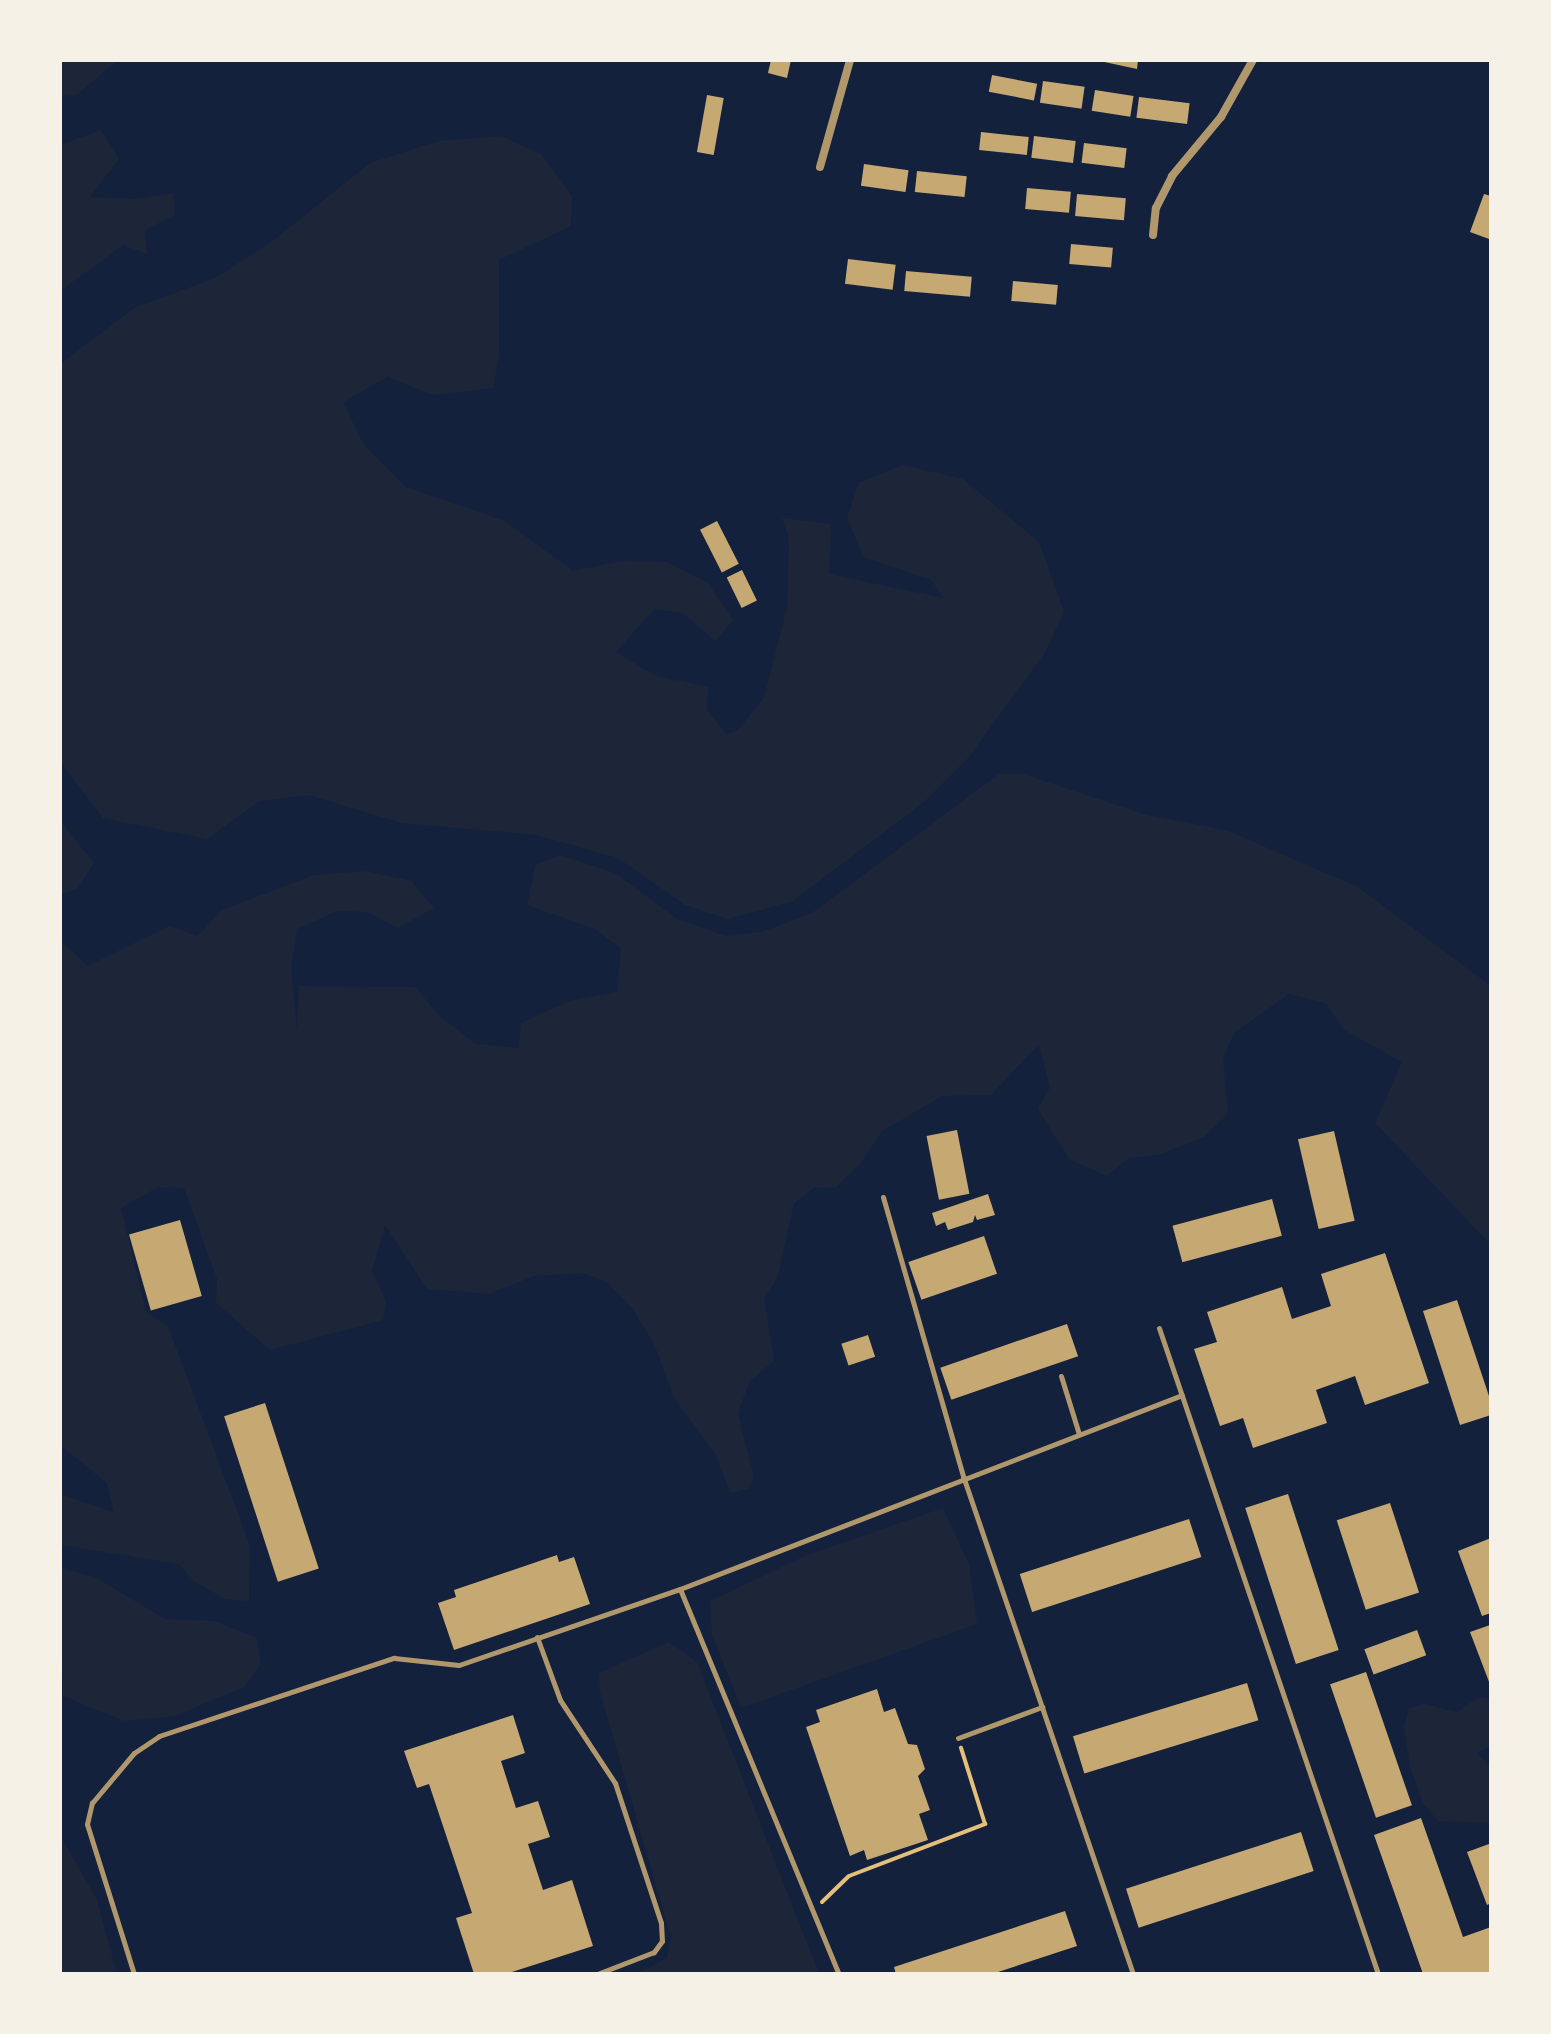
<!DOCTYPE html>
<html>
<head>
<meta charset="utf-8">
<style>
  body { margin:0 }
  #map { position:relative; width:1551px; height:2034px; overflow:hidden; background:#14213d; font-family:Quicksand,sans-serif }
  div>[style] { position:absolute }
  .green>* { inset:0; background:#1d2539 }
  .building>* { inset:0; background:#c6a872; transform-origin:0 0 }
  .path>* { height:4px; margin:-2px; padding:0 2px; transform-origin:2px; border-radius:2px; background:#e5c07b }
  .service>* { height:5px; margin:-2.5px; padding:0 2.5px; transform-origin:2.5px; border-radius:2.5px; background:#b1986c }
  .minor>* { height:8px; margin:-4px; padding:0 4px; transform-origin:4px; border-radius:4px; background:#b1986c }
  span { translate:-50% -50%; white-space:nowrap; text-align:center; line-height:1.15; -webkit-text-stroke:7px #f6f1e7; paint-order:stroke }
  .frame { position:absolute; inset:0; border:62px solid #f6f1e7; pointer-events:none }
</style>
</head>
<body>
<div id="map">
  <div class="green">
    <div style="clip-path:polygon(60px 60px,118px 60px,78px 94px,60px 97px)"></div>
    <div style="clip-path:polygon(101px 130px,119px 159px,90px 197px,136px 199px,173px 193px,175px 215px,145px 230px,147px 254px,123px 245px,60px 291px,60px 145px)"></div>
    <div style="clip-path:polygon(501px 136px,541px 154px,572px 196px,571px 226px,499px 260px,499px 355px,493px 388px,433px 395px,387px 377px,343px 402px,364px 445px,406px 487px,505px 521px,573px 571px,622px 561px,666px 562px,708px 583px,733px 620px,715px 641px,683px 613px,654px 609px,616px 652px,656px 676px,709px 687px,706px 709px,726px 734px,737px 731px,764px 698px,787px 608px,789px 539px,782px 518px,831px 524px,829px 574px,944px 598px,931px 580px,864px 557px,847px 518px,859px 482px,903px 465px,963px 479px,1039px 542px,1064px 611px,1046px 651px,969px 757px,925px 801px,793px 901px,728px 919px,685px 905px,618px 858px,537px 835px,402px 823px,308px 795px,260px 801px,207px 839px,103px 818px,60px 762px,60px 364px,134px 308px,215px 278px,274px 240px,370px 163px,439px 141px)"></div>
    <div style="clip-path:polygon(999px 774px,1023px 774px,1147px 815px,1226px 830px,1358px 887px,1491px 986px,1491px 1245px,1375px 1123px,1402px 1062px,1344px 1030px,1326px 1003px,1289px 994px,1234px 1033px,1223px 1059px,1228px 1114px,1204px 1137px,1158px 1155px,1129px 1158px,1107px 1176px,1069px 1159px,1038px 1109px,1050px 1087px,1039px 1044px,991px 1095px,942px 1096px,881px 1132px,861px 1163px,835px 1188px,815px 1187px,794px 1203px,777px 1279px,764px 1298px,774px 1361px,749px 1382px,738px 1414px,754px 1477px,748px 1489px,730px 1493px,716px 1455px,674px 1398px,655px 1346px,632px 1308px,606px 1281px,582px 1273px,534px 1276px,489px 1294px,427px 1289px,385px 1225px,372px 1271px,386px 1301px,383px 1320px,270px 1350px,216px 1303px,217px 1279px,184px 1188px,158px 1187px,121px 1208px,146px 1312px,168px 1326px,250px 1546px,249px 1601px,225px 1599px,194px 1581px,179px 1564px,60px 1545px,60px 1494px,114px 1512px,107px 1483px,60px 1445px,60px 940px,88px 966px,169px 926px,198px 936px,222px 910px,314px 875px,365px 871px,411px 881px,434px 908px,398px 928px,367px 912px,337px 911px,297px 929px,291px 967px,297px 1029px,299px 986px,416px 987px,439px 1016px,476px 1044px,519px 1048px,521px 1023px,569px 1001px,617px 992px,621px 948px,593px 928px,527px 905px,536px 865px,559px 855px,615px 873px,677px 919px,726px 936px,761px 932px,812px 913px)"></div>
    <div style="clip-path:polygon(60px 820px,94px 863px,78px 888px,60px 895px)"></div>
    <div style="clip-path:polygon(943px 1508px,969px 1564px,977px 1624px,741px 1708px,712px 1635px,710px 1601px,807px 1555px)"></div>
    <div style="clip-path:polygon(60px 1568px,95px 1577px,165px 1619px,214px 1621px,257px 1638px,261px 1664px,244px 1687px,175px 1716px,125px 1721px,63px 1696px)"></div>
    <div style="clip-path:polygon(669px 1642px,697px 1662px,819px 1974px,637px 1974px,667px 1958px,671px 1937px,600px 1692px,599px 1673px)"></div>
    <div style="clip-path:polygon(1479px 1697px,1491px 1699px,1491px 1746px,1477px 1753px,1491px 1768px,1491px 1823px,1438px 1821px,1423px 1803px,1410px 1766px,1404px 1727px,1409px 1708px,1424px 1704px,1457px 1712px)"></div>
    <div style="clip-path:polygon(60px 1835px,97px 1900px,117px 1974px,60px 1974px)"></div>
  </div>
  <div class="building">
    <div style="clip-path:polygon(771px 60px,791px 60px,787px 78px,768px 73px)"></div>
    <div style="clip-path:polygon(1095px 60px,1138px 60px,1137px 69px)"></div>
    <div style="left:992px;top:75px;width:46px;height:17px;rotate:11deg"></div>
    <div style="left:1043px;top:81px;width:42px;height:22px;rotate:8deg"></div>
    <div style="left:1095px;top:90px;width:39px;height:21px;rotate:9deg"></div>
    <div style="left:707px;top:95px;width:17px;height:58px;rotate:10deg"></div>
    <div style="left:1139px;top:97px;width:51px;height:21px;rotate:7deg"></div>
    <div style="left:981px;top:132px;width:48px;height:18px;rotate:6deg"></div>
    <div style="left:1034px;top:136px;width:42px;height:22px;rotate:7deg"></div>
    <div style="left:1084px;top:143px;width:43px;height:20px;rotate:7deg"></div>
    <div style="left:864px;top:164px;width:45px;height:22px;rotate:8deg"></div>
    <div style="left:917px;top:171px;width:50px;height:21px;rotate:6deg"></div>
    <div style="left:1027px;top:188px;width:44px;height:21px;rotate:5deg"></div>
    <div style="left:1077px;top:194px;width:49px;height:22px;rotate:5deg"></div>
    <div style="clip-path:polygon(1484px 194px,1491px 196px,1489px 239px,1470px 232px)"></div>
    <div style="left:1071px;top:244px;width:42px;height:20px;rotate:5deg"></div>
    <div style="left:848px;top:259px;width:48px;height:25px;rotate:7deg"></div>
    <div style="left:906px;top:271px;width:66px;height:20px;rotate:5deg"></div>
    <div style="left:1013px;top:281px;width:45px;height:20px;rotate:5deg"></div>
    <div style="left:717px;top:521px;width:48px;height:19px;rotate:63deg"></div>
    <div style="left:742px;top:570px;width:34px;height:17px;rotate:64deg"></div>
    <div style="left:957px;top:1130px;width:65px;height:31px;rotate:79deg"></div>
    <div style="left:1334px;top:1131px;width:92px;height:37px;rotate:77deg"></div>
    <div style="clip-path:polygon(988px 1194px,995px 1215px,977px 1220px,975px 1215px,973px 1222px,948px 1230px,945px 1222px,936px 1226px,932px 1213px)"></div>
    <div style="left:1272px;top:1199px;width:38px;height:103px;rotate:75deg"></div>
    <div style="left:180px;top:1220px;width:79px;height:53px;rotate:74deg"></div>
    <div style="left:984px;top:1236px;width:40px;height:80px;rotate:71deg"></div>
    <div style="clip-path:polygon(1385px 1253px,1429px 1383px,1365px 1405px,1355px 1376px,1316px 1390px,1327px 1423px,1253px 1448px,1243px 1418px,1220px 1426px,1194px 1349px,1217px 1342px,1207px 1312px,1282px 1287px,1292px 1319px,1331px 1306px,1321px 1274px)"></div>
    <div style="clip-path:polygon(1457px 1300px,1491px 1402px,1491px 1415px,1460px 1425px,1423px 1311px)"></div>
    <div style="left:1067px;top:1324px;width:34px;height:134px;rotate:71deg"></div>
    <div style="left:868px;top:1335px;width:23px;height:28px;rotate:72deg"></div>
    <div style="left:265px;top:1403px;width:174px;height:43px;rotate:72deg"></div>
    <div style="left:1288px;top:1494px;width:164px;height:45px;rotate:72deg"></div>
    <div style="left:1390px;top:1503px;width:94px;height:56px;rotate:72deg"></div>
    <div style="left:1189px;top:1519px;width:40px;height:178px;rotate:72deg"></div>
    <div style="clip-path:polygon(1491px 1538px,1491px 1613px,1482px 1616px,1458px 1551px)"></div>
    <div style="clip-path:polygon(557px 1555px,559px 1562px,574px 1557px,590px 1604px,454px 1650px,438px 1603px,456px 1597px,454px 1590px)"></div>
    <div style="clip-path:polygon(1490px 1625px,1491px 1628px,1491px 1687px,1470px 1632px)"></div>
    <div style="left:1417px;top:1630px;width:27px;height:56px;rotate:70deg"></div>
    <div style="left:1366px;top:1672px;width:141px;height:38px;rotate:71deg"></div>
    <div style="left:1247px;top:1683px;width:39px;height:182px;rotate:73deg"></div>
    <div style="clip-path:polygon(877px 1689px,884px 1712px,895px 1708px,908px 1744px,917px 1745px,925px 1769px,918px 1776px,930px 1810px,919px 1814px,928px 1840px,867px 1860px,864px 1850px,850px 1856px,806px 1727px,820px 1722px,816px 1710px)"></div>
    <div style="clip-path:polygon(513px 1715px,525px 1753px,501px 1761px,516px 1808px,538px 1801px,550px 1837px,528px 1844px,543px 1890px,572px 1880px,593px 1946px,506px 1974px,474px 1974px,456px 1918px,472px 1913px,429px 1784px,417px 1788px,404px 1751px)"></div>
    <div style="clip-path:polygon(1421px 1818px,1463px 1937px,1491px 1927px,1491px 1974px,1423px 1974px,1374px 1835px)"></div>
    <div style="left:1301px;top:1832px;width:41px;height:184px;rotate:72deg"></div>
    <div style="clip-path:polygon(1489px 1844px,1491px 1903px,1487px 1905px,1467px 1852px)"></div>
    <div style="clip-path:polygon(1065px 1911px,1077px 1946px,992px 1974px,896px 1974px,894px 1967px)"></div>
  </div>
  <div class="path">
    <div style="left:822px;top:1902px;width:37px;rotate:-44deg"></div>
    <div style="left:849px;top:1876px;width:146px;rotate:-20.9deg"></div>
    <div style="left:985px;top:1824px;width:80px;rotate:-107.5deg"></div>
  </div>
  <div class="service">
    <div style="left:883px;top:1197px;width:290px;rotate:74deg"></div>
    <div style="left:963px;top:1476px;width:526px;rotate:71.15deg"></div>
    <div style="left:1159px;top:1328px;width:682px;rotate:71.27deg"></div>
    <div style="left:1061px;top:1376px;width:61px;rotate:72.8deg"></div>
    <div style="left:680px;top:1589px;width:417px;rotate:67.6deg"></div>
    <div style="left:537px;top:1637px;width:67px;rotate:69.9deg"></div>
    <div style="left:560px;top:1700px;width:100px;rotate:56.5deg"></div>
    <div style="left:615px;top:1783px;width:147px;rotate:71.8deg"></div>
    <div style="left:661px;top:1923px;width:18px;rotate:87deg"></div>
    <div style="left:662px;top:1941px;width:14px;rotate:126deg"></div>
    <div style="left:654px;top:1952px;width:61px;rotate:158.9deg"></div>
    <div style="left:958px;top:1738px;width:90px;rotate:-20.3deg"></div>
    <div style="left:134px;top:1974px;width:157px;rotate:-107.4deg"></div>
    <div style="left:87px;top:1824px;width:22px;rotate:-77deg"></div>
    <div style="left:92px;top:1803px;width:65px;rotate:-50deg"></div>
    <div style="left:134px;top:1753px;width:30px;rotate:-34deg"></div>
    <div style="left:159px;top:1736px;width:248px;rotate:-18.4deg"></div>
    <div style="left:394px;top:1658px;width:65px;rotate:6.1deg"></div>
    <div style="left:459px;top:1665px;width:234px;rotate:-19deg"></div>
    <div style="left:680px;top:1589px;width:538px;rotate:-21.13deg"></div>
  </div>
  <div class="minor">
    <div style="left:820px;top:167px;width:111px;rotate:-74.3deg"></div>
    <div style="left:1153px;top:235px;width:27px;rotate:-84deg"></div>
    <div style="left:1156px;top:208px;width:36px;rotate:-63deg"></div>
    <div style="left:1172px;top:176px;width:77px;rotate:-50.3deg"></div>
    <div style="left:1221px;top:117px;width:65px;rotate:-60.7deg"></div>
  </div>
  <div class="frame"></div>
</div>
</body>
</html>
